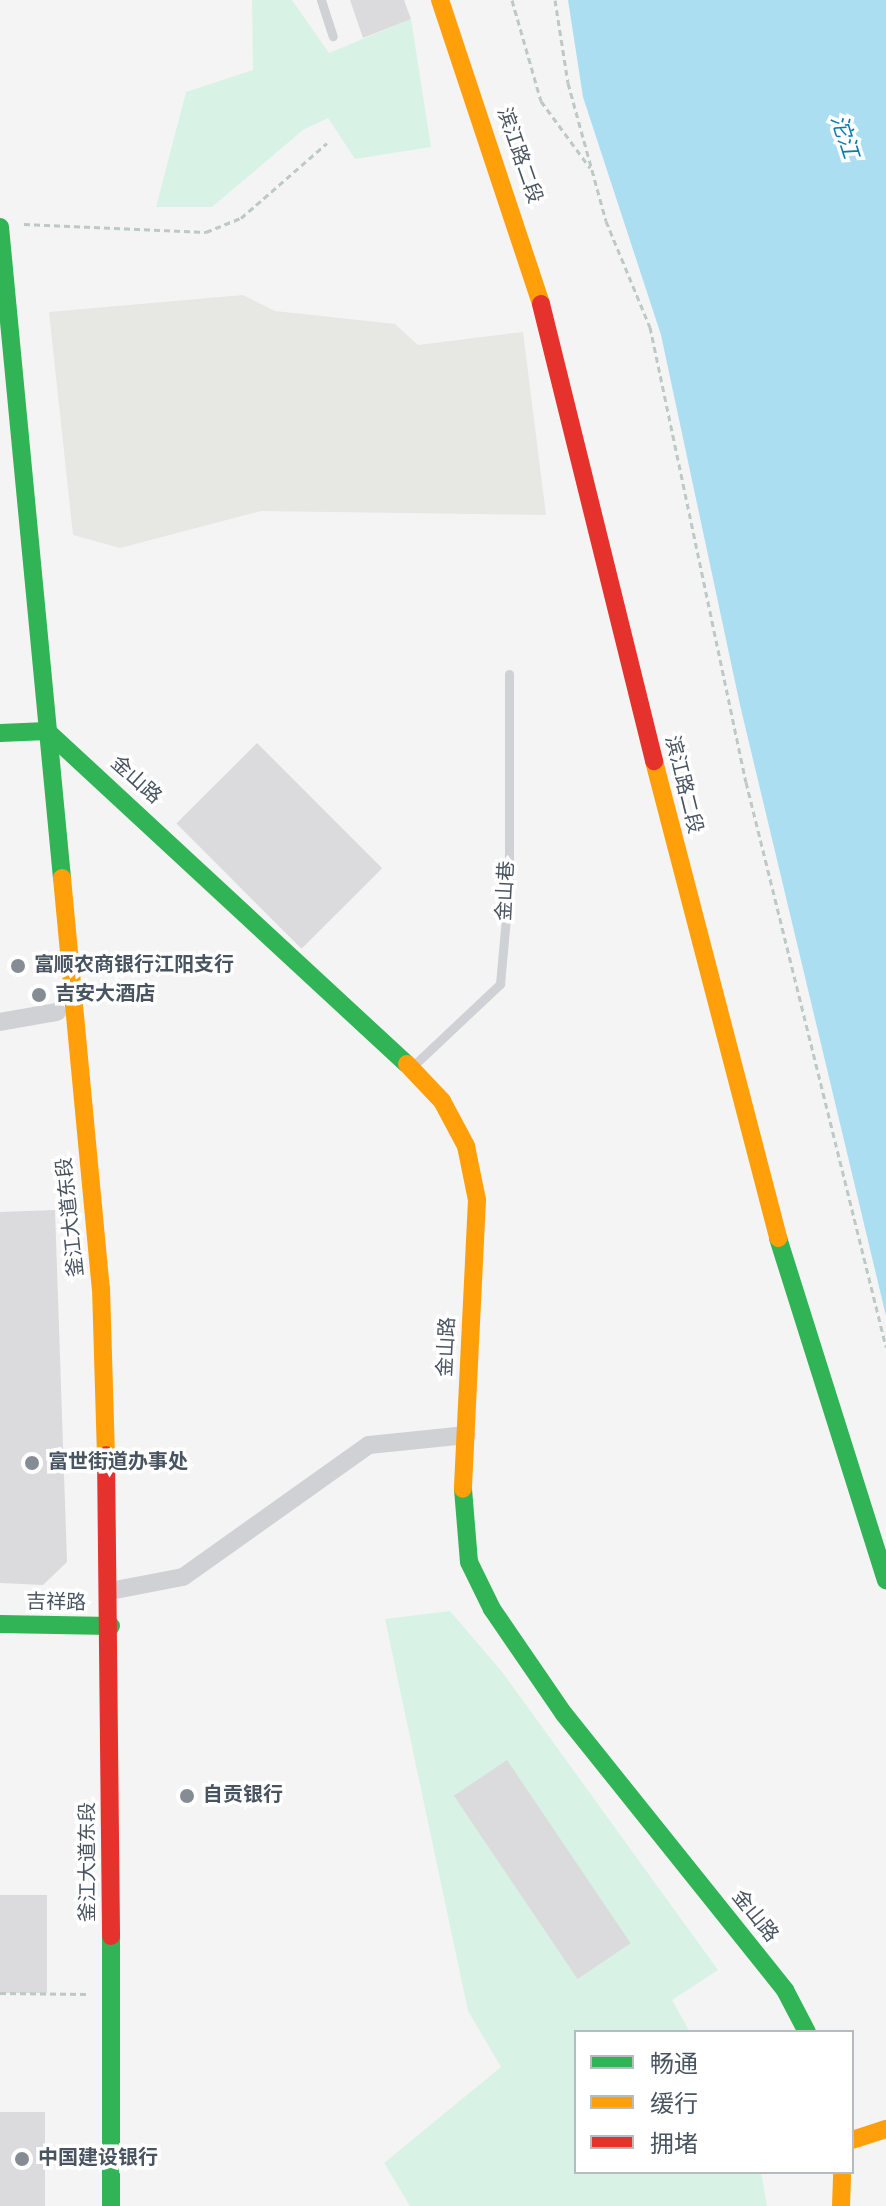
<!DOCTYPE html>
<html>
<head>
<meta charset="utf-8">
<style>
  body { margin:0 }
  #map { position:relative; width:886px; height:2206px; overflow:hidden; background:#f4f4f4; font-family:Overpass,"Noto Sans SC",sans-serif }
  div>[style] { position:absolute }
  .commercial>* { inset:0; background:#e7e7e3 }
  .green>* { inset:0; background:#d8f3e5 }
  .water>* { inset:0; background:#acdef1 }
  .building>* { inset:0; background:#dbdbdd; transform-origin:0 0 }
  .path>* { height:3px; margin-top:-1.5px; transform-origin:0; background:repeating-linear-gradient(90deg,#bcc9c5 0 6px,transparent 0 10px) }
  .lane>* { height:9px; margin:-4.5px; padding:0 4.5px; transform-origin:4.5px; border-radius:4.5px; background:#cfd1d4 }
  .street>* { height:18px; margin:-9px; padding:0 9px; transform-origin:9px; border-radius:9px; background:#cfd1d4 }
  .fast>* { height:18px; margin:-9px; padding:0 9px; transform-origin:9px; border-radius:9px; background:#30b455 }
  .slow>* { height:18px; margin:-9px; padding:0 9px; transform-origin:9px; border-radius:9px; background:#ff9f0a }
  .jam>* { height:18px; margin:-9px; padding:0 9px; transform-origin:9px; border-radius:9px; background:#e5322d }
  .dots>* { width:22px; height:22px; translate:-50% -50%; box-sizing:border-box; border:4px solid #fff; border-radius:50% }
  span { translate:-50% -50%; white-space:nowrap; text-align:center; line-height:1.15; -webkit-text-stroke:7px #fff; paint-order:stroke }
  .street-label { font-size:20px; color:#495461 }
  .poi-label { font-size:20px; color:#495461; font-weight:700 }
  .left { translate:0 -50%; text-align:left }
  .water-label { font-size:22px; color:#077daf; font-style:italic }
  .legend { position:absolute; left:574px; top:2030px; width:280px; height:144px; box-sizing:border-box; background:#fff; border:2px solid #b6bbc0; margin:0; padding:10px 14px; list-style:none; font-size:24px; color:#495461 }
  .legend li { display:flex; align-items:center; gap:16px; height:40px }
  .legend b { width:40px; border:2px solid #b6bbc0 }
</style>
</head>
<body>
<div id="map">
  <div class="commercial">
    <div style="clip-path:polygon(243px 295px,275px 311px,395px 324px,418px 345px,523px 332px,546px 515px,261px 511px,120px 548px,73px 535px,49px 312px)"></div>
  </div>
  <div class="green">
    <div style="clip-path:polygon(252px 0,292px 0,329px 53px,411px 19px,431px 147px,355px 159px,328px 118px,303px 130px,212px 207px,156px 207px,186px 92px,253px 70px)"></div>
    <div style="clip-path:polygon(450px 1611px,503px 1673px,718px 1970px,672px 2000px,690px 2032px,576px 2032px,576px 2172px,761px 2172px,767px 2206px,410px 2206px,384px 2163px,501px 2067px,468px 2011px,385px 1619px)"></div>
  </div>
  <div class="water">
    <div style="clip-path:polygon(568px 0,886px 0,886px 1316px,740px 705px,661px 335px,583px 97px)"></div>
  </div>
  <div class="building">
    <div style="clip-path:polygon(350px 0,404px 0,411px 19px,363px 38px)"></div>
    <div style="left:257px;top:743px;width:177px;height:114px;rotate:45deg"></div>
    <div style="clip-path:polygon(55px 1210px,67px 1562px,43px 1585px,0 1583px,0 1212px)"></div>
    <div style="left:507px;top:1760px;width:221px;height:64px;rotate:56deg"></div>
    <div style="left:0;top:1895px;width:47px;height:98px"></div>
    <div style="left:0;top:2112px;width:45px;height:94px"></div>
  </div>
  <div class="path">
    <div style="left:512px;top:0;width:105px;rotate:74deg"></div>
    <div style="left:541px;top:101px;width:83px;rotate:53.8deg"></div>
    <div style="left:555px;top:0;width:84px;rotate:81.1deg"></div>
    <div style="left:568px;top:83px;width:143px;rotate:74.6deg"></div>
    <div style="left:606px;top:221px;width:115px;rotate:67.5deg"></div>
    <div style="left:650px;top:327px;width:465px;rotate:78.1deg"></div>
    <div style="left:746px;top:782px;width:582px;rotate:76.08deg"></div>
    <div style="left:24px;top:224px;width:182px;rotate:2.5deg"></div>
    <div style="left:206px;top:232px;width:38px;rotate:-22deg"></div>
    <div style="left:241px;top:218px;width:114px;rotate:-41.1deg"></div>
    <div style="left:0;top:1993px;width:88px;rotate:0.7deg"></div>
  </div>
  <div class="lane">
    <div style="left:321px;top:0;width:38px;rotate:72deg"></div>
    <div style="left:413px;top:1066px;width:120px;rotate:-43.3deg"></div>
    <div style="left:500px;top:984px;width:98px;rotate:-84.8deg"></div>
    <div style="left:509px;top:886px;width:212px;rotate:-90deg"></div>
  </div>
  <div class="street">
    <div style="left:0;top:1022px;width:58px;rotate:-10deg"></div>
    <div style="left:110px;top:1591px;width:74px;rotate:-10.9deg"></div>
    <div style="left:183px;top:1577px;width:228px;rotate:-35.4deg"></div>
    <div style="left:369px;top:1445px;width:98px;rotate:-5.9deg"></div>
  </div>
  <div class="fast">
    <div style="left:0;top:227px;width:654px;rotate:84.56deg"></div>
    <div style="left:0;top:733px;width:47px;rotate:-2.4deg"></div>
    <div style="left:47px;top:731px;width:490px;rotate:42.8deg"></div>
    <div style="left:778px;top:1238px;width:359px;rotate:72.5deg"></div>
    <div style="left:463px;top:1489px;width:73px;rotate:85.3deg"></div>
    <div style="left:469px;top:1562px;width:52px;rotate:63.9deg"></div>
    <div style="left:492px;top:1609px;width:127px;rotate:55.6deg"></div>
    <div style="left:564px;top:1714px;width:354px;rotate:51.3deg"></div>
    <div style="left:785px;top:1990px;width:47px;rotate:62.4deg"></div>
    <div style="left:0;top:1624px;width:111px;rotate:1deg"></div>
    <div style="left:111px;top:1936px;width:270px;rotate:90deg"></div>
  </div>
  <div class="slow">
    <div style="left:440px;top:0;width:320px;rotate:71.6deg"></div>
    <div style="left:654px;top:761px;width:493px;rotate:75.4deg"></div>
    <div style="left:62px;top:878px;width:412px;rotate:84.6deg"></div>
    <div style="left:101px;top:1288px;width:167px;rotate:88.3deg"></div>
    <div style="left:407px;top:1064px;width:51px;rotate:46.6deg"></div>
    <div style="left:442px;top:1101px;width:51px;rotate:61.9deg"></div>
    <div style="left:466px;top:1146px;width:55px;rotate:78.5deg"></div>
    <div style="left:477px;top:1200px;width:289px;rotate:92.8deg"></div>
    <div style="left:852px;top:2140px;width:36px;rotate:-18deg"></div>
    <div style="left:841px;top:2206px;width:34px;rotate:-88deg"></div>
  </div>
  <div class="jam">
    <div style="left:541px;top:304px;width:471px;rotate:76.1deg"></div>
    <div style="left:106px;top:1455px;width:481px;rotate:89.4deg"></div>
  </div>
  <div class="dots">
    <div style="left:18px;top:966px;background:#858c94"></div>
    <div style="left:39px;top:995px;background:#858c94"></div>
    <div style="left:32px;top:1463px;background:#858c94"></div>
    <div style="left:187px;top:1796px;background:#858c94"></div>
    <div style="left:22px;top:2159px;background:#858c94"></div>
  </div>
  <div class="street-label">
    <span style="left:518px;top:156px;rotate:71deg">滨江路二段</span>
    <span style="left:135px;top:781px;rotate:42deg">金山路</span>
    <span style="left:682px;top:785px;rotate:76deg">滨江路二段</span>
    <span style="left:507px;top:891px;rotate:-87deg">金山巷</span>
    <span style="left:72px;top:1217px;rotate:-96deg">釜江大道东段</span>
    <span style="left:448px;top:1347px;rotate:-87deg">金山路</span>
    <span style="left:56px;top:1604px;rotate:1deg">吉祥路</span>
    <span style="left:89px;top:1862px;rotate:-90deg">釜江大道东段</span>
    <span style="left:754px;top:1917px;rotate:51deg">金山路</span>
  </div>
  <div class="poi-label">
    <span class="left" style="left:34px;top:966px">富顺农商银行江阳支行</span>
    <span class="left" style="left:55px;top:995px">吉安大酒店</span>
    <span class="left" style="left:48px;top:1463px">富世街道办事处</span>
    <span class="left" style="left:203px;top:1796px">自贡银行</span>
    <span class="left" style="left:38px;top:2159px">中国建设银行</span>
  </div>
  <div class="water-label">
    <span style="left:843px;top:137px;rotate:72deg">沱江</span>
  </div>
  <ul class="legend">
  <li><b style="height:10px;background:#30b455"></b>畅通</li>
  <li><b style="height:10px;background:#ff9f0a"></b>缓行</li>
  <li><b style="height:10px;background:#e5322d"></b>拥堵</li>
  </ul>
</div>
</body>
</html>
